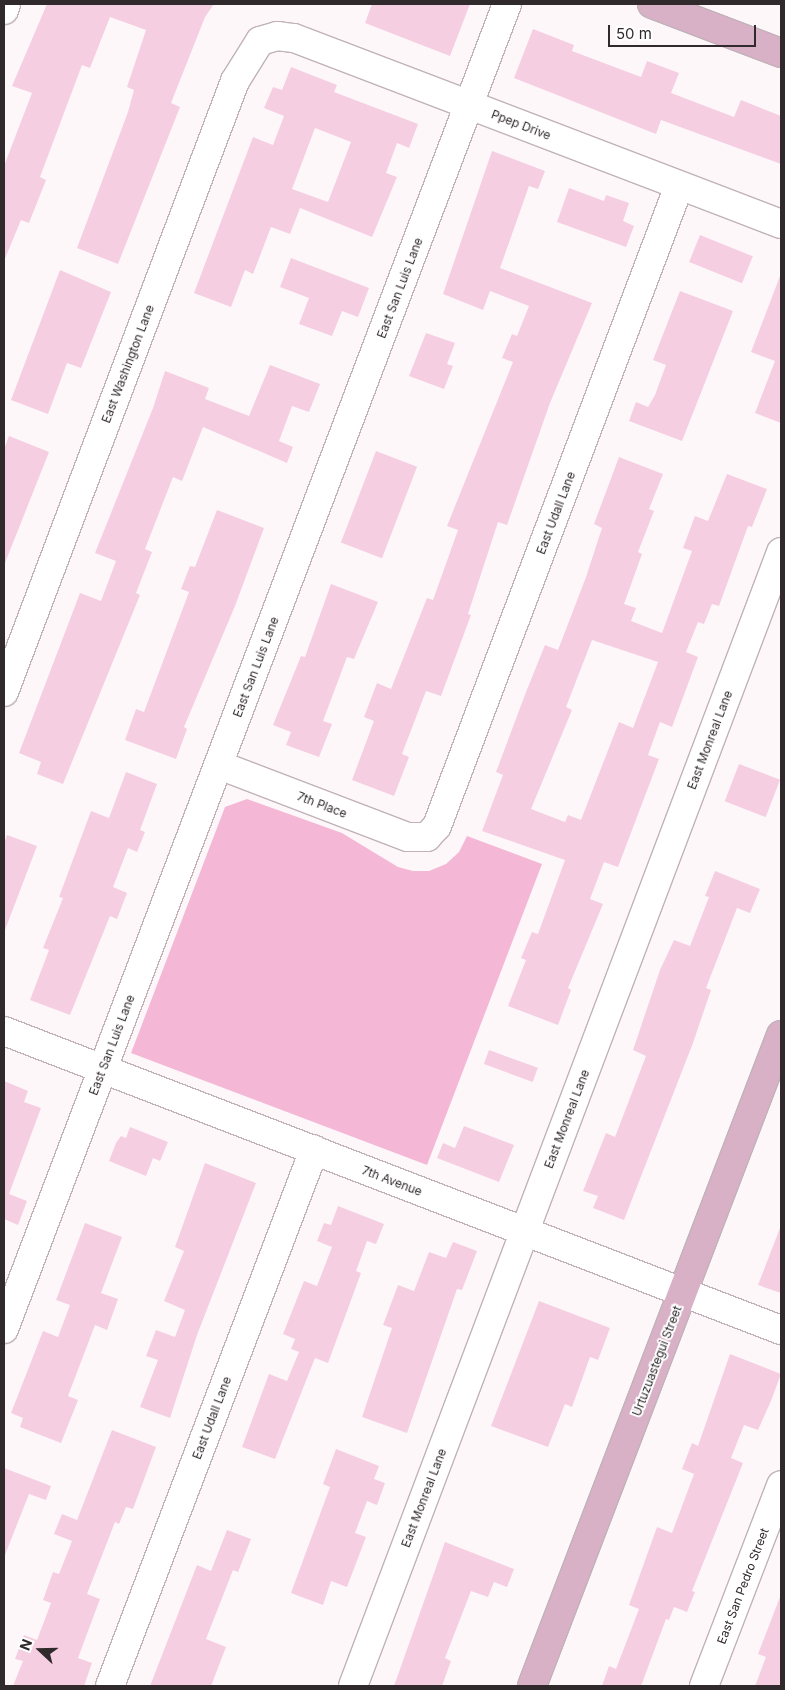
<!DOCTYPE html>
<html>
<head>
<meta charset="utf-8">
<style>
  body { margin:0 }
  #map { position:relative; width:785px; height:1690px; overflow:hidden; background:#fef7fa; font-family:Inter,sans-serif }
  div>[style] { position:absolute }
  .green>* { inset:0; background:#f4b8d6 }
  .building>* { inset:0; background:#f6cee1; transform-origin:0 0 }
  .roads { filter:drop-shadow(1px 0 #c1b2b9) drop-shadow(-1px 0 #c1b2b9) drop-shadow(0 1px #c1b2b9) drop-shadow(0 -1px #c1b2b9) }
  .minor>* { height:28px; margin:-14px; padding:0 14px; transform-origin:14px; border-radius:14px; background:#fff }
  .major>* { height:28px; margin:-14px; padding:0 14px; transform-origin:14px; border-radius:14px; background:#d9b1c6 }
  span { translate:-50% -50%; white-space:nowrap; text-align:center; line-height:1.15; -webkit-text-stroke:4px #fff; paint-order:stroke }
  .street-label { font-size:12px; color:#302a2d }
  .frame { position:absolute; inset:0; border:5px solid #302a2d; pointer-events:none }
  .north { position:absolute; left:15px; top:1625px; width:50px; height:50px; -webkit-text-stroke:4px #fff; paint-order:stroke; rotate:291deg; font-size:14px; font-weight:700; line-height:20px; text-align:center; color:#302a2d }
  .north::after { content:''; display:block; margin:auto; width:18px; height:22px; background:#302a2d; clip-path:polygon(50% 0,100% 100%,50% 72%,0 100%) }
  .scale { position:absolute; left:608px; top:25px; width:148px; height:22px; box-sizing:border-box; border:2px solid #302a2d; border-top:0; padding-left:6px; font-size:15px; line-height:18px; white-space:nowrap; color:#302a2d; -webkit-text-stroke:4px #fff; paint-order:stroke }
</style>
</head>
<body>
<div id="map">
  <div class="green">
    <div style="clip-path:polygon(247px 799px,342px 833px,398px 867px,413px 871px,429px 871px,446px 864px,459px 852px,467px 836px,542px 864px,427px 1165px,131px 1053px,225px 807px)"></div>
  </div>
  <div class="building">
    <div style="clip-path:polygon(47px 4px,214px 4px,205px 17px,171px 103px,180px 107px,118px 264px,77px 248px,128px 112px,134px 90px,127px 87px,146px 30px,110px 17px,90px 68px,82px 65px,40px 177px,46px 180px,29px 223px,21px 220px,4px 261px,4px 166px,32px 93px,12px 86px)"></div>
    <div style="clip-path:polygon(372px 4px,470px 4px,450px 56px,365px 23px)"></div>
    <div style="clip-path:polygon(533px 29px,574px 45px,572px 51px,641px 77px,647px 61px,679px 73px,671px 93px,734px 117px,741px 100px,781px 116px,781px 164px,661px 120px,656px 134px,514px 78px)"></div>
    <div style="clip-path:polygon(evenodd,291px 67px,337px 85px,334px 92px,418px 124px,409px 148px,397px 143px,386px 173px,397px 177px,372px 237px,300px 208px,290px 234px,271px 227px,253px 274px,245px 270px,231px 307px,194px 293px,253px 137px,273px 145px,284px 116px,264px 108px,273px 87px,282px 90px,291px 67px,315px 128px,351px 142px,328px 202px,292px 189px,315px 128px)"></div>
    <div style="clip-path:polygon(492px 151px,545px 171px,538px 189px,529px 186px,500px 268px,592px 303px,550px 403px,507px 525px,498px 522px,468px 614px,471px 615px,441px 696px,426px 691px,402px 754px,409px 757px,394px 796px,352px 780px,374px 721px,364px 717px,377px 683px,391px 689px,427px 598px,433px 600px,458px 530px,447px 526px,513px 362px,502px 358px,512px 334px,517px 336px,529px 306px,490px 291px,483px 310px,443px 294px)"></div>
    <div style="clip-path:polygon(569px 188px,604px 201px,606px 195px,629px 203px,623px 221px,634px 226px,626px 247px,557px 222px)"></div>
    <div style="left:700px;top:235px;width:57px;height:29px;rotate:22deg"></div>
    <div style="clip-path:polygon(291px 258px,369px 288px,358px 317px,342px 311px,332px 336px,299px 324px,309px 298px,280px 287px)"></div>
    <div style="clip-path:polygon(60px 270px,111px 292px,81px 368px,67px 363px,48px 414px,11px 400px)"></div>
    <div style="clip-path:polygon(780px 276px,781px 276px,781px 423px,755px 413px,775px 361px,751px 352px)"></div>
    <div style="clip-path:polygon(680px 291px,733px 311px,682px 441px,629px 421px,636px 402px,648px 407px,655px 395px,666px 365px,653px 360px)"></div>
    <div style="clip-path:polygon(426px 333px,455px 343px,447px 364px,453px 366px,444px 389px,409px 376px)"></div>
    <div style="clip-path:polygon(270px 365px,320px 384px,309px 412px,292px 406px,279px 441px,293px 447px,287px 463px,203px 427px,182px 481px,173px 477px,145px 549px,152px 552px,136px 593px,140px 595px,63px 784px,37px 774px,41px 762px,19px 753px,80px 593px,101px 601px,116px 561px,95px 553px,153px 408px,165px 371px,209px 388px,205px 399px,249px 416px)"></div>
    <div style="clip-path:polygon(9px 436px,49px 452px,5px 563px,4px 449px)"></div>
    <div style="left:376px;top:451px;width:44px;height:98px;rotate:21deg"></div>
    <div style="clip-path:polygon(evenodd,619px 457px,663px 474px,649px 509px,654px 511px,638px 552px,642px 554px,624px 604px,636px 608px,631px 621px,662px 633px,692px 551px,683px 548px,695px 516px,708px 521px,727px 474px,767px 489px,752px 527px,748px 526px,719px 606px,712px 604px,704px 624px,698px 622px,686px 652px,698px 657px,672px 727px,660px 722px,648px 755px,659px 759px,618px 867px,604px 862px,590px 899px,603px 904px,568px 988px,571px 990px,558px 1025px,508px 1006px,526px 960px,521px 958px,532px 932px,538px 934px,565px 860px,482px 831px,503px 775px,496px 772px,526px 692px,545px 645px,558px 650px,586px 577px,602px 528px,594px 524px,619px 457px,592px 640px,658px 662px,633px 728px,619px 722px,581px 820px,568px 815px,565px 822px,531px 809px,572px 710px,566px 707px,592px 640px)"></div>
    <div style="clip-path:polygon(217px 510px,264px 528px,235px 606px,184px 727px,187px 729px,176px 759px,125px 740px,136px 709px,144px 712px,189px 592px,181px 589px,190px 566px,195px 567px)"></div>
    <div style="clip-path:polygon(331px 584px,378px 602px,354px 659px,347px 657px,323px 721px,332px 724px,319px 757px,286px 745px,291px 732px,273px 725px,301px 656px,305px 657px)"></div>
    <div style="left:739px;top:764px;width:44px;height:40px;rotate:21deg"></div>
    <div style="clip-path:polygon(126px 772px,157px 784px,140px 830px,145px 832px,137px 852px,128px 848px,113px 887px,127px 893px,117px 919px,110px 916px,70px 1015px,30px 1000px,49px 950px,43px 948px,63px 898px,59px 897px,91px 811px,109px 818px)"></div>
    <div style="clip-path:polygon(7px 835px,37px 846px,5px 930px,4px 844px)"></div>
    <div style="clip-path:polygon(715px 871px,760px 889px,750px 913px,737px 908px,706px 988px,711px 990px,693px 1043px,624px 1220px,593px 1208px,598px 1196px,583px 1191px,606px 1133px,615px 1137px,646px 1056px,633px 1050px,660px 970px,674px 940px,690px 946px,709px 897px,705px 896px)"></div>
    <div style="left:489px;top:1050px;width:52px;height:15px;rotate:20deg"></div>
    <div style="clip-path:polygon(4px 1081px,28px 1091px,24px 1102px,41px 1108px,9px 1194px,27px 1201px,18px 1225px,4px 1219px)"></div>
    <div style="clip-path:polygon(464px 1126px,514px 1145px,499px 1182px,437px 1158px,443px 1143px,455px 1148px)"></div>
    <div style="clip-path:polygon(130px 1127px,168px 1142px,160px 1161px,153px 1158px,146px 1176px,109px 1161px,116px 1143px,121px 1136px,126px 1138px)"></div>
    <div style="clip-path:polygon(205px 1163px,256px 1183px,197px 1335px,170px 1418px,140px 1407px,158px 1360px,146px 1356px,156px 1330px,175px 1337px,185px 1310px,164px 1301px,184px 1251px,175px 1247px)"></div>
    <div style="clip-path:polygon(338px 1206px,384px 1224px,376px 1244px,367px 1241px,356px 1271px,361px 1273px,328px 1363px,315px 1358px,275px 1459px,242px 1447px,269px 1374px,287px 1381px,299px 1352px,291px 1349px,295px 1339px,283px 1334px,304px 1281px,317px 1286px,332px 1247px,317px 1241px,324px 1223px,331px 1225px)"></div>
    <div style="clip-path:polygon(85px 1223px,122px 1237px,101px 1293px,118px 1299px,107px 1330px,95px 1325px,68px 1396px,78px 1400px,61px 1443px,20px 1427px,23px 1418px,11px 1413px,43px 1331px,58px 1337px,70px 1305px,56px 1300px)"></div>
    <div style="clip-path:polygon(780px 1228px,781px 1228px,781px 1293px,758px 1285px)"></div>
    <div style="clip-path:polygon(453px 1242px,477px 1251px,462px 1290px,457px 1289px,407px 1433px,362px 1417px,392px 1328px,383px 1325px,398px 1285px,414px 1291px,429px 1252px,446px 1258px)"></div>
    <div style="clip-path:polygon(539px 1301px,610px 1328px,598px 1360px,590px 1357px,572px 1407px,565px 1404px,548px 1447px,491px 1426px)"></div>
    <div style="clip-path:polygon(730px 1354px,781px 1374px,771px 1401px,758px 1430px,744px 1425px,731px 1458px,743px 1463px,692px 1591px,695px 1592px,687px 1612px,674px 1607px,669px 1620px,666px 1619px,641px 1686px,602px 1686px,609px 1666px,616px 1669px,639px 1609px,629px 1605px,657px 1527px,672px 1533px,694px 1474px,682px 1469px,692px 1443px,698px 1446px)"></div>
    <div style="clip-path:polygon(112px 1430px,156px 1447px,133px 1509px,126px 1507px,119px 1524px,115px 1522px,87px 1594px,100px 1599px,78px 1658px,92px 1663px,84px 1686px,13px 1686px,23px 1661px,15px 1659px,24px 1635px,37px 1640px,51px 1603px,43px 1600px,53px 1572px,59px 1574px,72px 1541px,54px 1534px,62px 1514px,77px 1520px)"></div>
    <div style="clip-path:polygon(336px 1449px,379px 1466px,374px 1479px,385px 1483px,377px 1505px,367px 1501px,355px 1533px,366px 1537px,347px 1587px,331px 1581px,323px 1605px,291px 1593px,330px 1487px,323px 1484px)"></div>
    <div style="clip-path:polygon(4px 1468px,51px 1486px,46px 1500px,29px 1494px,5px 1555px)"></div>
    <div style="clip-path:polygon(227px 1530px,251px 1539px,238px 1572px,233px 1570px,206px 1639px,226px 1647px,211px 1686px,150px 1686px,197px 1565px,211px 1571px)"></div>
    <div style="clip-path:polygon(445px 1542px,514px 1569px,507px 1587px,494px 1582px,488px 1597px,471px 1591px,445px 1658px,451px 1661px,442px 1686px,394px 1686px)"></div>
    <div style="clip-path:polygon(780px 1597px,781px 1686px,755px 1686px,766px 1657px,758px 1654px)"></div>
  </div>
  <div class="roads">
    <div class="minor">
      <div style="left:4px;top:10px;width:6px;rotate:-72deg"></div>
      <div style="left:4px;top:692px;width:653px;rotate:-69.29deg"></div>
      <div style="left:235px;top:81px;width:47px;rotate:-58deg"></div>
      <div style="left:260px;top:41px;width:18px;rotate:-16deg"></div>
      <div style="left:277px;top:36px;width:17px;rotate:7deg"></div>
      <div style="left:294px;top:38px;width:521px;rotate:20.9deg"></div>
      <div style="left:219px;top:765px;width:202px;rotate:20.9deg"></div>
      <div style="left:408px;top:837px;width:19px"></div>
      <div style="left:427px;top:837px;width:15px;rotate:-48deg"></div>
      <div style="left:437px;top:826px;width:684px;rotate:-69.29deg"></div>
      <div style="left:4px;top:1031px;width:833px;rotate:21.05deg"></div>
      <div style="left:4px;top:1329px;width:1417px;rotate:-69.21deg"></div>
      <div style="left:110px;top:1686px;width:574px;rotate:-69.16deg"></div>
      <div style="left:353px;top:1686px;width:1212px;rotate:-69.32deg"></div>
      <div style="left:704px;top:1686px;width:215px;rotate:-69deg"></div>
    </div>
    <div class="major">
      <div style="left:652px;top:4px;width:138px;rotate:20.8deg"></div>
      <div style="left:532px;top:1686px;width:697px;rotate:-69.07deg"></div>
    </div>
  </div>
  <div class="street-label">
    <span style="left:521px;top:125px;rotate:21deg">Ppep Drive</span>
    <span style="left:400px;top:288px;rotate:-69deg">East San Luis Lane</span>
    <span style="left:128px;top:364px;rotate:-69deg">East Washington Lane</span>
    <span style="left:556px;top:513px;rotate:-69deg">East Udall Lane</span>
    <span style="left:256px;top:667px;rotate:-69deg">East San Luis Lane</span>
    <span style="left:710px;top:740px;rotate:-69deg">East Monreal Lane</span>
    <span style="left:322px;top:805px;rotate:21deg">7th Place</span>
    <span style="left:112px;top:1045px;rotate:-69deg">East San Luis Lane</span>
    <span style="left:567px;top:1119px;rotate:-69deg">East Monreal Lane</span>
    <span style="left:392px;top:1181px;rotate:21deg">7th Avenue</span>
    <span style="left:657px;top:1361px;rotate:-69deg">Urtuzuastegui Street</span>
    <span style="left:212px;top:1418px;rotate:-69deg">East Udall Lane</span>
    <span style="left:424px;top:1498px;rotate:-69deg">East Monreal Lane</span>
    <span style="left:743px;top:1586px;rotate:-69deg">East San Pedro Street</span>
  </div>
  <div class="frame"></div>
  <div class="north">N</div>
  <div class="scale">50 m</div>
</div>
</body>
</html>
